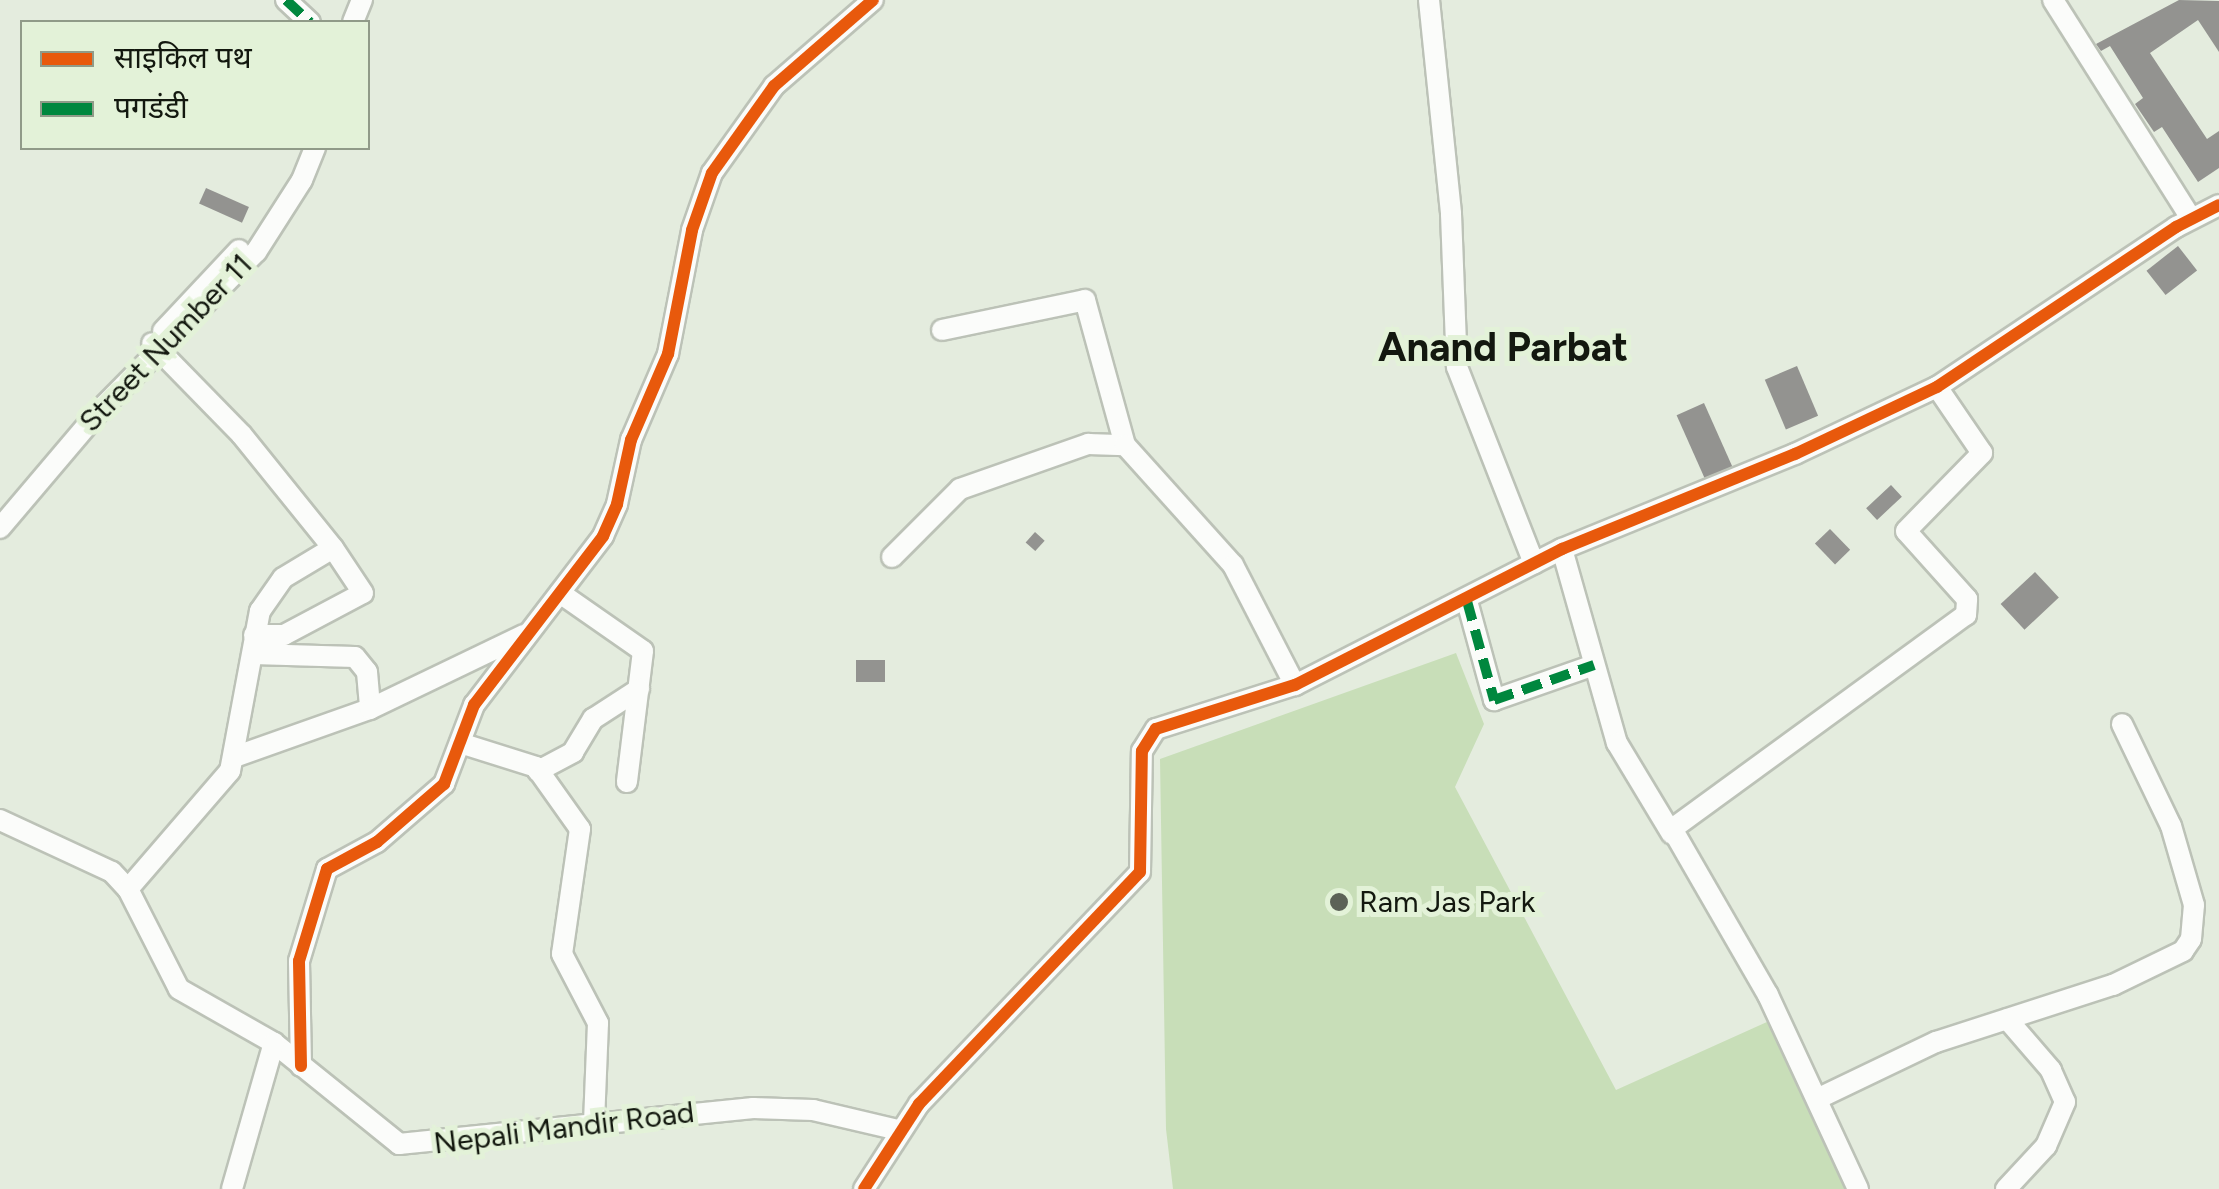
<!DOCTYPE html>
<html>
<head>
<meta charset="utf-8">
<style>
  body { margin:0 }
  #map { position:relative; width:2219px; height:1189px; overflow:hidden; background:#e4ecde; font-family:Figtree,"Noto Sans Devanagari",sans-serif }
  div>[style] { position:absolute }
  .green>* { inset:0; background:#c8deb8 }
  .building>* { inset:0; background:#939390; transform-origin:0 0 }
  .roads { filter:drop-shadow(2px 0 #bcc2b7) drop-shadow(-2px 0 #bcc2b7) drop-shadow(0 2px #bcc2b7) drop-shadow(0 -2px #bcc2b7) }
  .minor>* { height:20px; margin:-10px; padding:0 10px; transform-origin:10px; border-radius:10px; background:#fbfcfa }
  .quiet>* { height:10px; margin-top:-5px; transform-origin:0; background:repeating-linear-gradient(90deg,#00873e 0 20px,transparent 0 30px) }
  .cycleway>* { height:12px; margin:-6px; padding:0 6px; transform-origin:6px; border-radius:6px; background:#e8590c }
  .dots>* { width:28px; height:28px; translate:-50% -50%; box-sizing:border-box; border:5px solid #e3f2d8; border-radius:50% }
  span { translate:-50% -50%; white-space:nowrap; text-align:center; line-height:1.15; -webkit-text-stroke:10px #e3f2d8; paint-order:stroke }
  .street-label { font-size:30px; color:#13180f }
  .poi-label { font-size:30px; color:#13180f }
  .left { translate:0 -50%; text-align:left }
  .district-label { font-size:40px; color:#13180f; font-weight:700 }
  .legend { position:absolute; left:20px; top:20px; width:350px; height:130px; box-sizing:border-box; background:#e3f2d8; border:2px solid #909b88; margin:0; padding:12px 18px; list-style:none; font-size:30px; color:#13180f }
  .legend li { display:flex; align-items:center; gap:20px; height:50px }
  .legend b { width:50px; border:2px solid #909b88 }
</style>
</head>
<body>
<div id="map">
  <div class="green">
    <div style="clip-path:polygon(1456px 653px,1484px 724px,1455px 787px,1616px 1090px,1778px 1017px,1853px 1189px,1173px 1189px,1166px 1129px,1160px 759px)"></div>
  </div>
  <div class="building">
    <div style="clip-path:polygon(2179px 0,2219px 1px,2219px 52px,2198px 20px,2150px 53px,2207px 139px,2219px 131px,2219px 168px,2198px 182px,2162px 127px,2154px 132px,2135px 104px,2143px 98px,2110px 46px,2101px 51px,2096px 44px)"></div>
    <div style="left:206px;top:188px;width:47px;height:17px;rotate:24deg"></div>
    <div style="left:2178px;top:246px;width:31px;height:40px;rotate:52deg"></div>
    <div style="left:1797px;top:366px;width:54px;height:35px;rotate:67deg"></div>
    <div style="left:1704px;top:403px;width:72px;height:30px;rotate:66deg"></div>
    <div style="left:1891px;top:485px;width:16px;height:34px;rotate:47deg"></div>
    <div style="left:1830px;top:529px;width:29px;height:21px;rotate:46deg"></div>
    <div style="left:1035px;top:532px;width:13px;height:14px;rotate:42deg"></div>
    <div style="left:2035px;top:572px;width:35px;height:47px;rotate:47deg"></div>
    <div style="left:856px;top:660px;width:29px;height:22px"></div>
  </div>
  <div class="roads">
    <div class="minor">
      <div style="left:286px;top:0;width:33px;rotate:43deg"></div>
      <div style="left:1429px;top:0;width:215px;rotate:84.1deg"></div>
      <div style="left:1451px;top:214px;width:153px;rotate:87.8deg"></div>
      <div style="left:1457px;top:367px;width:211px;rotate:68.6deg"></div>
      <div style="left:2053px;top:0;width:258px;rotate:57.7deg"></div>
      <div style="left:353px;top:22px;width:24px;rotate:-68deg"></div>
      <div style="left:942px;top:330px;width:146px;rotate:-11.8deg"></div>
      <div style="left:1085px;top:300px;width:150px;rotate:74.6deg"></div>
      <div style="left:163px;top:331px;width:111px;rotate:-46.8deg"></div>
      <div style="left:0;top:528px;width:156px;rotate:-49.7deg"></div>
      <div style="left:101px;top:409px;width:221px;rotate:-45.4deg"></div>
      <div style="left:256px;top:252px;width:85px;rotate:-57.4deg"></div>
      <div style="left:302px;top:180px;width:35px;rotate:-68deg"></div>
      <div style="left:1562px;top:549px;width:202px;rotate:74.2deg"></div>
      <div style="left:1617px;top:743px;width:106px;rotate:58.9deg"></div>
      <div style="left:892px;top:557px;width:96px;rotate:-45deg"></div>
      <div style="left:960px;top:489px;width:136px;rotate:-19.4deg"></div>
      <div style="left:1088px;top:444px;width:37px;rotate:2deg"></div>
      <div style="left:1125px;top:445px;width:161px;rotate:48deg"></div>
      <div style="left:1233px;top:565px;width:135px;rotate:62.7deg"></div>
      <div style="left:560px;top:593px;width:101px;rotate:34.9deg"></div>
      <div style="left:643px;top:651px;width:132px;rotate:97deg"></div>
      <div style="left:1467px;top:601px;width:103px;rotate:74.7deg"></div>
      <div style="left:1494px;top:700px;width:106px;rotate:-19.3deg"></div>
      <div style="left:254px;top:635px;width:30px"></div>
      <div style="left:284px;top:635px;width:89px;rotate:-28deg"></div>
      <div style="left:363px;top:593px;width:54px;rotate:-123.7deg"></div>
      <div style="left:253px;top:654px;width:102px;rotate:1.7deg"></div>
      <div style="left:355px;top:657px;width:19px;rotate:51deg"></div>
      <div style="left:367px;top:672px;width:37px;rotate:85deg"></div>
      <div style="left:460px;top:743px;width:80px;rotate:17.5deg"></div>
      <div style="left:536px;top:767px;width:76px;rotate:54.6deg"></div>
      <div style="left:580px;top:829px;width:126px;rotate:98.2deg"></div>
      <div style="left:562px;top:954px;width:78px;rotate:62.4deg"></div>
      <div style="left:598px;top:1023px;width:98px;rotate:92.3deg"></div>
      <div style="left:237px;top:756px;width:141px;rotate:-19.5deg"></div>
      <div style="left:370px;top:709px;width:171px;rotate:-25.7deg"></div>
      <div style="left:538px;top:771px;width:40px;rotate:-28deg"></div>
      <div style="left:573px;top:752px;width:39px;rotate:-59deg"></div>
      <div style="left:593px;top:719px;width:55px;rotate:-33.1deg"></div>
      <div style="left:0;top:820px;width:123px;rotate:24.9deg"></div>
      <div style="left:112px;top:872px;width:23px;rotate:47deg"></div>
      <div style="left:128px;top:889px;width:112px;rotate:63deg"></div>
      <div style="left:179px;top:989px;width:109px;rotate:29.6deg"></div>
      <div style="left:274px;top:1043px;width:161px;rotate:38.9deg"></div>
      <div style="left:399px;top:1144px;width:356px;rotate:-5.8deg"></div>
      <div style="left:753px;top:1108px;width:60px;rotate:1.9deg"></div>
      <div style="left:813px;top:1110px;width:87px;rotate:13.2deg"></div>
      <div style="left:128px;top:889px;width:156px;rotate:-49.2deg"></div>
      <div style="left:230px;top:771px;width:163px;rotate:-79.4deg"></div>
      <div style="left:260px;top:611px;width:40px;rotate:-55.1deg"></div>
      <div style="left:283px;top:578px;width:58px;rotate:-31deg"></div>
      <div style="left:333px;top:548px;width:146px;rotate:-128.9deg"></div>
      <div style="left:241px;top:434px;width:127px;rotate:-134.4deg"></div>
      <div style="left:301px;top:1066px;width:105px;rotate:-91.1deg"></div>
      <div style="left:299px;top:961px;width:96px;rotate:-73.1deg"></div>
      <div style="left:327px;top:869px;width:57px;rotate:-28.4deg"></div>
      <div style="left:377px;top:842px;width:89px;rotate:-40.9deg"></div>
      <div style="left:444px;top:784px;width:85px;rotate:-69.2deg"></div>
      <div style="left:474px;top:705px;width:213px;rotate:-52.6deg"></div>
      <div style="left:603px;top:536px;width:35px;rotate:-66deg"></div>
      <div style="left:617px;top:504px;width:66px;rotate:-77.7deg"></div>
      <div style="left:631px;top:440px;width:94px;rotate:-66.7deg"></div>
      <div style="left:668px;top:354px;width:126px;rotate:-79deg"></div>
      <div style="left:692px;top:230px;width:60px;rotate:-70.7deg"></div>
      <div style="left:712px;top:173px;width:107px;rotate:-54.5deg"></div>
      <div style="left:774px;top:86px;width:131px;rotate:-41deg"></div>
      <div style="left:1819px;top:1098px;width:130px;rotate:-25.6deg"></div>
      <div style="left:1936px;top:1042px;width:186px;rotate:-17.9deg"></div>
      <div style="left:2113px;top:985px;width:78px;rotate:-25.9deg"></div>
      <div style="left:2183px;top:951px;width:14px;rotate:-56deg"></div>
      <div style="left:2191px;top:939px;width:34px;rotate:-85deg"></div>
      <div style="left:2194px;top:905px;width:82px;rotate:-106.2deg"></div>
      <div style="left:2171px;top:826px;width:113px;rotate:-115.7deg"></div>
      <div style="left:232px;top:1189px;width:152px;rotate:-74deg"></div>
      <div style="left:864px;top:1189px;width:101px;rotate:-57.1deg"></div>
      <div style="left:919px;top:1104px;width:320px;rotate:-46.4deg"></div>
      <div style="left:1140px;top:872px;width:121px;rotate:-89.1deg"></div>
      <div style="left:1142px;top:751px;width:26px;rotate:-58deg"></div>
      <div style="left:1156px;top:729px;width:146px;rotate:-17.6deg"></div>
      <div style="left:1295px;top:685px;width:300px;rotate:-27deg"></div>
      <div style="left:1562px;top:549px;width:252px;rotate:-22.2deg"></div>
      <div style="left:1795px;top:454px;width:157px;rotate:-25.3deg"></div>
      <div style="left:1937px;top:387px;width:288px;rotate:-33.8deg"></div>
      <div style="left:2176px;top:227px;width:48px;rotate:-27.1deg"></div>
      <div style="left:1858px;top:1189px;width:214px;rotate:-114.9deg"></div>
      <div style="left:1768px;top:995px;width:192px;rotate:-120deg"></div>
      <div style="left:1672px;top:829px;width:364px;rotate:-36.1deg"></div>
      <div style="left:1966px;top:615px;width:16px;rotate:-86deg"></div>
      <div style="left:1967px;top:599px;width:91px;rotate:-131.9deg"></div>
      <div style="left:1906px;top:531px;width:109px;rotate:-45.7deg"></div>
      <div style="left:1982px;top:453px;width:80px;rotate:-124.3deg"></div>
      <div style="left:2006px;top:1189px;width:59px;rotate:-47.1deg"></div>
      <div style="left:2046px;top:1146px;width:48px;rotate:-66.6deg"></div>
      <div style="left:2065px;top:1102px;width:35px;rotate:-114deg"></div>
      <div style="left:2051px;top:1070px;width:67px;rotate:-130.8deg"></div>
    </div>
  </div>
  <div class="quiet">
    <div style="left:286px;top:0;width:33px;rotate:43deg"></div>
    <div style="left:1467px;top:601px;width:103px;rotate:74.7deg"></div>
    <div style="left:1494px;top:700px;width:106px;rotate:-19.3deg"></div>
  </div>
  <div class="cycleway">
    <div style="left:301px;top:1066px;width:105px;rotate:-91.1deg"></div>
    <div style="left:299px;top:961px;width:96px;rotate:-73.1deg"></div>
    <div style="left:327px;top:869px;width:57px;rotate:-28.4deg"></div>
    <div style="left:377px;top:842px;width:89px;rotate:-40.9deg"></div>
    <div style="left:444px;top:784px;width:85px;rotate:-69.2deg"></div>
    <div style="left:474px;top:705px;width:213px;rotate:-52.6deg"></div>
    <div style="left:603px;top:536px;width:35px;rotate:-66deg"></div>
    <div style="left:617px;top:504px;width:66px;rotate:-77.7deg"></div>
    <div style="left:631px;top:440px;width:94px;rotate:-66.7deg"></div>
    <div style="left:668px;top:354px;width:126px;rotate:-79deg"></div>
    <div style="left:692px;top:230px;width:60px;rotate:-70.7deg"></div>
    <div style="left:712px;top:173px;width:107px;rotate:-54.5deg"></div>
    <div style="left:774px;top:86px;width:131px;rotate:-41deg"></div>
    <div style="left:864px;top:1189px;width:101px;rotate:-57.1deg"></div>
    <div style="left:919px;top:1104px;width:320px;rotate:-46.4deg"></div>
    <div style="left:1140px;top:872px;width:121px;rotate:-89.1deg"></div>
    <div style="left:1142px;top:751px;width:26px;rotate:-58deg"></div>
    <div style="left:1156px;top:729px;width:146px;rotate:-17.6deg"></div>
    <div style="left:1295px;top:685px;width:300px;rotate:-27deg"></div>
    <div style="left:1562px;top:549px;width:252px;rotate:-22.2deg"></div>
    <div style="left:1795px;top:454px;width:157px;rotate:-25.3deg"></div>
    <div style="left:1937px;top:387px;width:288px;rotate:-33.8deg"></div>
    <div style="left:2176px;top:227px;width:48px;rotate:-27.1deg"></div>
  </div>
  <div class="dots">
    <div style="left:1339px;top:902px;background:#5c6257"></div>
  </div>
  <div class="street-label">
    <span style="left:166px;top:343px;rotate:-46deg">Street Number 11</span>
    <span style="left:564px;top:1128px;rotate:-7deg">Nepali Mandir Road</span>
  </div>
  <div class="poi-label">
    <span class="left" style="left:1359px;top:902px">Ram Jas Park</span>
  </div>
  <div class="district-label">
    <span style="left:1503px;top:347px">Anand Parbat</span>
  </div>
  <ul class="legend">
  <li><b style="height:12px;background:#e8590c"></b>साइकिल पथ</li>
  <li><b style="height:12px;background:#00873e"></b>पगडंडी</li>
  </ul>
</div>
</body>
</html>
